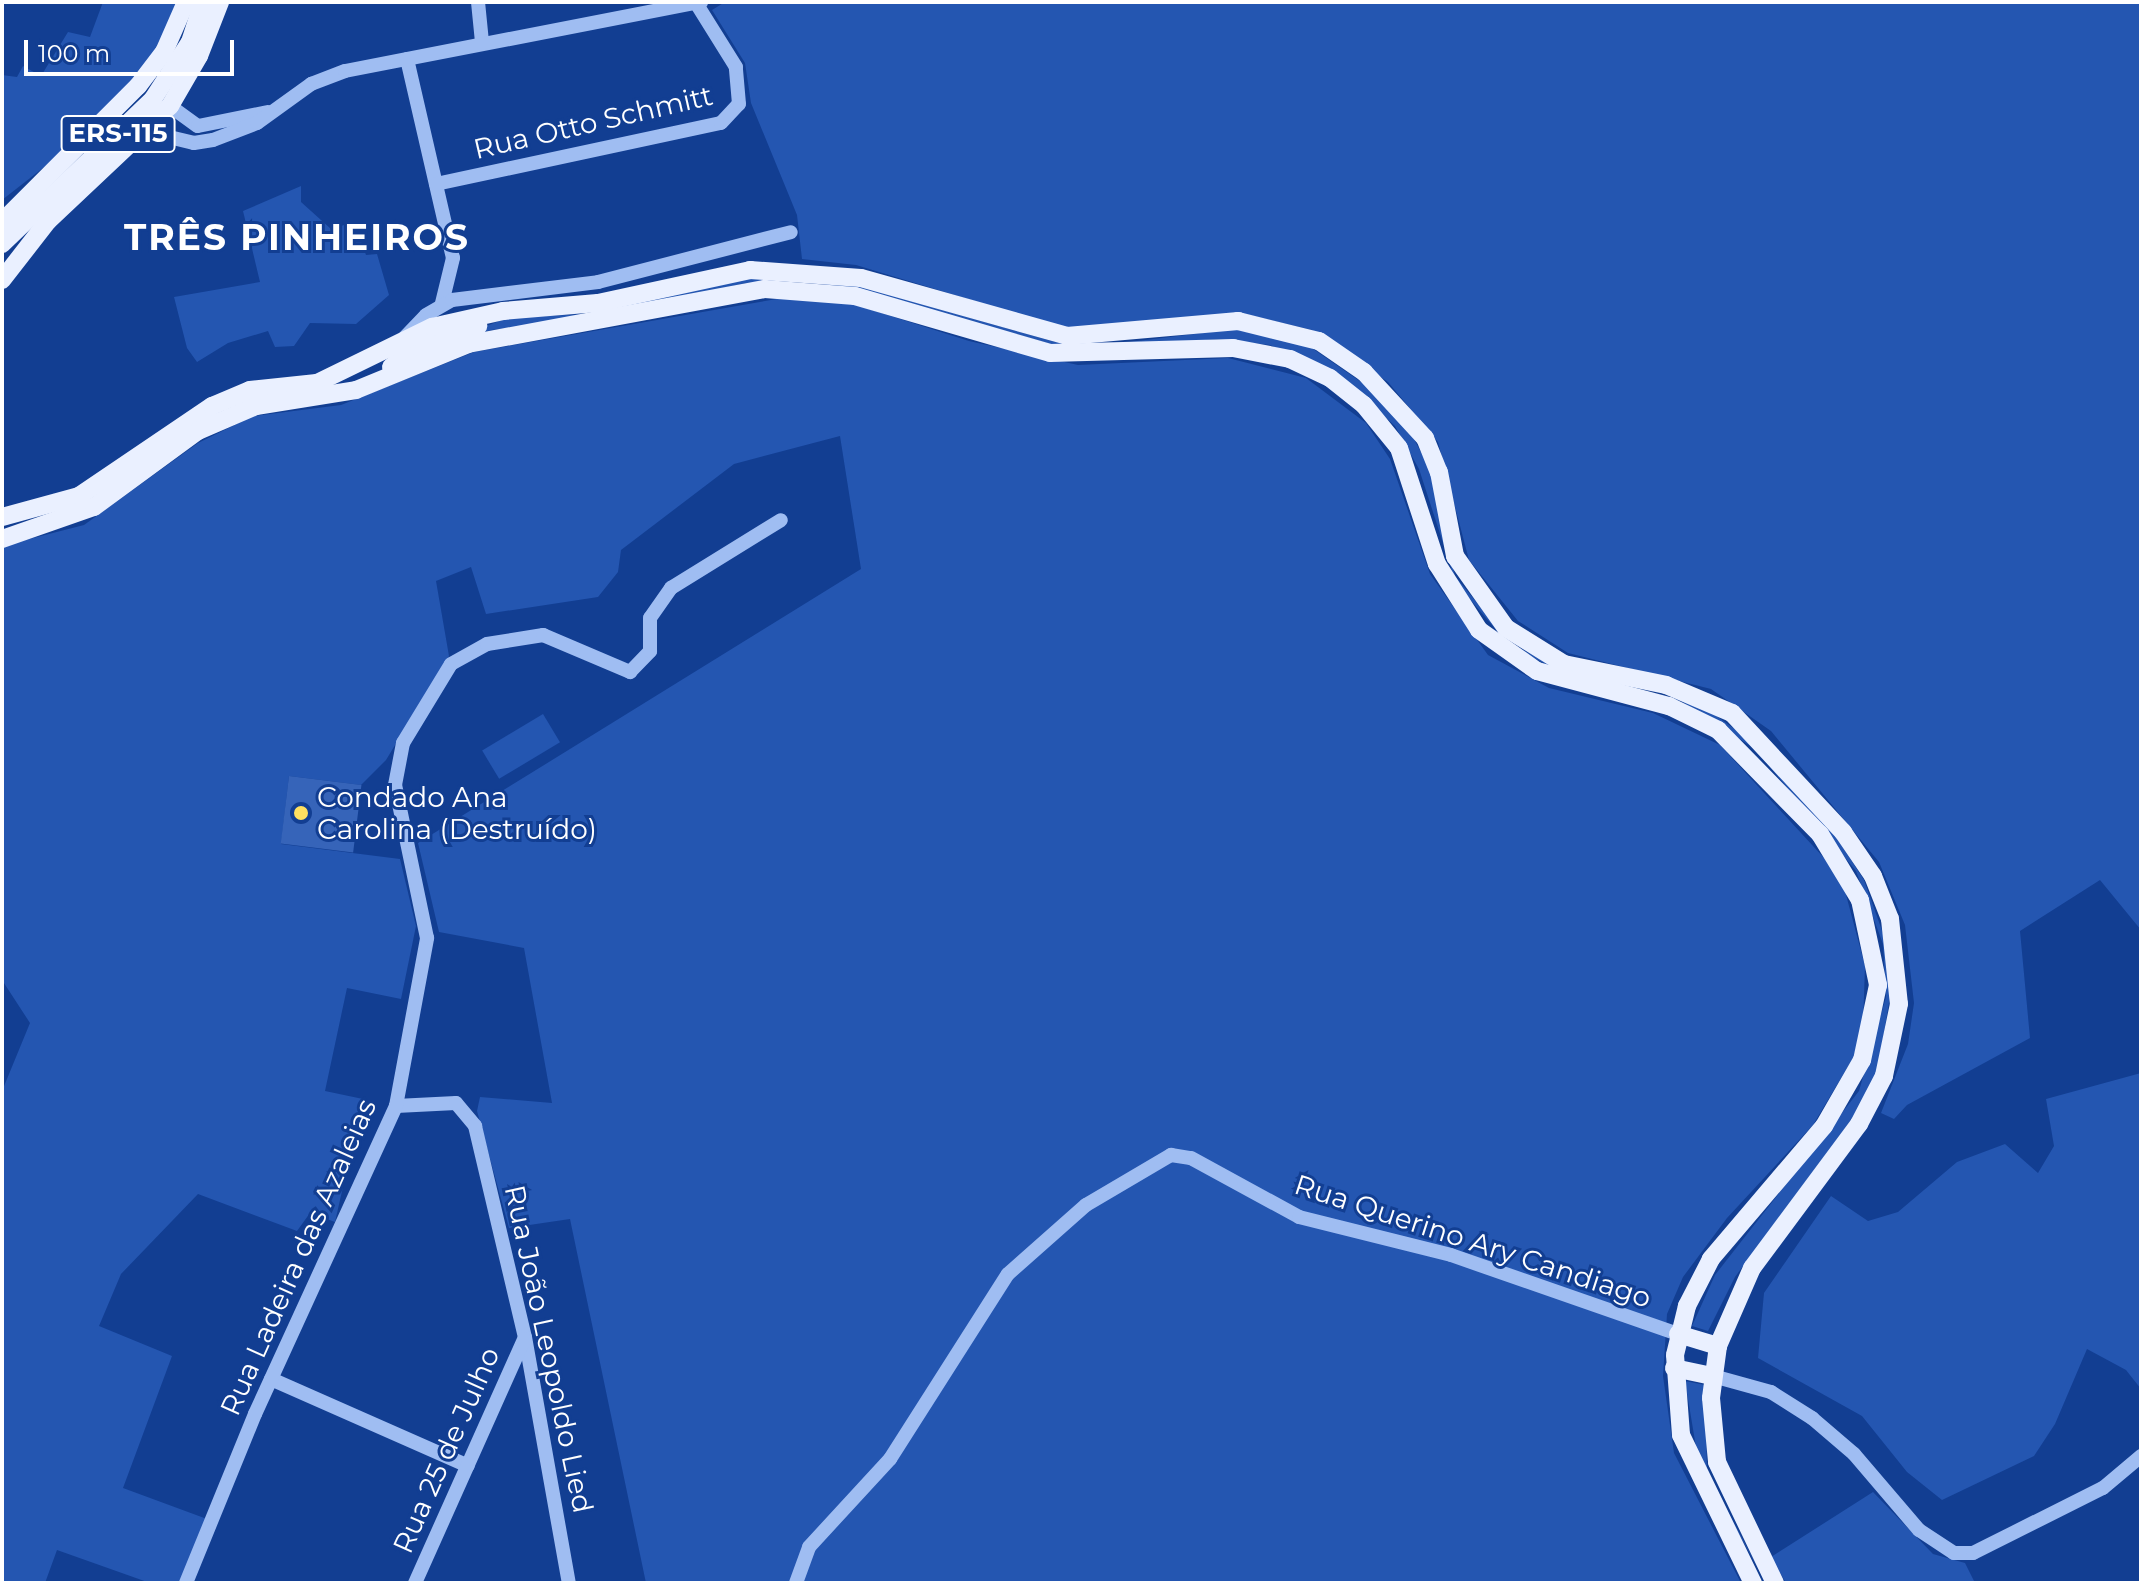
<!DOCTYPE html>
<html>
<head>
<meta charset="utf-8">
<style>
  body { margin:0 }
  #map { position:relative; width:2143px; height:1585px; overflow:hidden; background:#123e92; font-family:Montserrat,sans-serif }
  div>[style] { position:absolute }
  .green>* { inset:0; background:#2456b1; transform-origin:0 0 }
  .building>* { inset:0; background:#3664b9; transform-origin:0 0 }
  .minor>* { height:14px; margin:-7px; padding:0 7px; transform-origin:7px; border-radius:7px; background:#9fbdf2 }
  .major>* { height:18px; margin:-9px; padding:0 9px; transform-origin:9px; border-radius:9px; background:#eaf0ff }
  .dots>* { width:22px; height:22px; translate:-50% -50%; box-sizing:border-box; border:4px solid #123e92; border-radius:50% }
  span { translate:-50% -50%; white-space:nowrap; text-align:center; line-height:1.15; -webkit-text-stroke:6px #123e92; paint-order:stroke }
  .shield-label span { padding:2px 6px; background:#123e92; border:2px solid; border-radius:6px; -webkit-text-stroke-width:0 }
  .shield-label { font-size:26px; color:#fff; font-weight:700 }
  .street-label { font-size:28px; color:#fff }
  .poi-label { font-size:28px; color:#fff }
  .left { translate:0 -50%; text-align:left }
  .district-label { font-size:36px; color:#fff; font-weight:700; letter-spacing:2px }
  .frame { position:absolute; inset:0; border:4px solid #fff; pointer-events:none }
  .scale { position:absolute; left:24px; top:40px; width:210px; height:36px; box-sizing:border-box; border:4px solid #fff; border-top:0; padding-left:10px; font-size:24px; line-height:28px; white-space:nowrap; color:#fff; -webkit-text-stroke:6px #123e92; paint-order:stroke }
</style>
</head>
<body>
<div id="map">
  <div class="green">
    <div style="clip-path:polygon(103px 2px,181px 2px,159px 53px,57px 157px,2px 200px,2px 75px,17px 77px,23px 66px,41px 76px,68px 32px,90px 37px)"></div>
    <div style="clip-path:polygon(725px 2px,2141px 2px,2141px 930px,2100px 880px,2020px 931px,2030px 1038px,1907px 1105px,1894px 1119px,1881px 1113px,1908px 1044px,1914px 1003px,1905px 925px,1879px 862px,1771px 731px,1711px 689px,1568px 653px,1518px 621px,1469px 560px,1438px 442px,1388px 382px,1312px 330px,1241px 313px,1107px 329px,1060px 327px,856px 265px,802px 259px,797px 215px,751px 103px,745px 63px,712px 10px)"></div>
    <div style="clip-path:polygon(301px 186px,301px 202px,331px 229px,354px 222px,366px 255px,377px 254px,389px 295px,356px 324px,310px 323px,294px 346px,275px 347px,268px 331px,228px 343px,197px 362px,187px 348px,174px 297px,260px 282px,243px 211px)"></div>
    <div style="clip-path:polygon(776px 276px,856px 285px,1055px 342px,1121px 343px,1235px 329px,1306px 344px,1364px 384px,1409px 430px,1429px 467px,1455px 576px,1510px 643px,1566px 673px,1701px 705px,1757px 745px,1833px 832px,1864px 880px,1885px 939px,1890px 997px,1878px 1068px,1859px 1109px,1735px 1277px,1708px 1331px,1692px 1326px,1715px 1275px,1859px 1091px,1886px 997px,1883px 944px,1856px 871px,1755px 749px,1681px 701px,1567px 675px,1510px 646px,1456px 583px,1419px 469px,1395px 426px,1339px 375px,1270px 345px,1217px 339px,1123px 347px,1051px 344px,848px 287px,795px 281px,746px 283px,582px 319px,491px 330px,414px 354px,507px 318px,586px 314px,725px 281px)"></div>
    <div style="clip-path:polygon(788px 297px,850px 303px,969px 341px,1078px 365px,1228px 358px,1306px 378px,1366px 423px,1390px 459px,1430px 574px,1488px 655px,1549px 688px,1653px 713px,1720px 745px,1825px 859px,1845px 891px,1865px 966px,1863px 1026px,1853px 1058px,1813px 1125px,1727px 1218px,1683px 1277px,1667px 1314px,1663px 1376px,1674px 1453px,1741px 1583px,646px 1583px,570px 1219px,509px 1228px,477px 1111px,480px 1097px,552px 1103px,524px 948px,439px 932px,418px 843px,861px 569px,840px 436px,734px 464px,621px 550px,618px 572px,598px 597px,486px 614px,471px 567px,436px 581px,449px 656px,386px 760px,361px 785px,289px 776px,281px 844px,400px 859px,416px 926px,401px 999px,347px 988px,325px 1091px,363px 1099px,335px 1222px,310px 1213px,297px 1231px,198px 1194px,121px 1274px,99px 1326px,172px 1356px,123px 1488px,207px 1519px,181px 1583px,150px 1583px,57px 1550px,45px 1583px,2px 1583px,2px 1091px,30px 1023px,2px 980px,2px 546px,84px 525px,198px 443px,253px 416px,341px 405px,474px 352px)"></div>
    <div style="left:543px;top:714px;width:33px;height:71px;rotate:59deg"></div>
    <div style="clip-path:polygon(2141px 1073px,2141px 1389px,2126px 1370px,2087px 1349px,2055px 1424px,2034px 1456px,1942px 1500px,1907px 1472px,1862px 1416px,1758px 1358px,1764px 1293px,1831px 1196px,1868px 1221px,1898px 1212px,1957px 1162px,2005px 1144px,2038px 1173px,2054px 1146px,2046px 1099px)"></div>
    <div style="clip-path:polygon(1685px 1381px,1705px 1385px,1707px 1472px,1766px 1583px,1698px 1459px)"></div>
    <div style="clip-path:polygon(1873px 1492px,1933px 1554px,1965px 1563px,1975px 1583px,1786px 1583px,1771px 1557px)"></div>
  </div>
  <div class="building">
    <div style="left:289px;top:776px;width:73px;height:68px;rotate:7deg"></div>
  </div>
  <div class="minor">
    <div style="left:478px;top:2px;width:40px;rotate:84.3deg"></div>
    <div style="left:407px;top:59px;width:204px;rotate:77deg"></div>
    <div style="left:453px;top:258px;width:46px;rotate:103.7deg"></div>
    <div style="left:170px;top:106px;width:34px;rotate:36deg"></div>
    <div style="left:198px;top:126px;width:71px;rotate:-11.3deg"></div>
    <div style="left:144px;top:131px;width:51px;rotate:13.5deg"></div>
    <div style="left:194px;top:143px;width:19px;rotate:-9deg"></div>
    <div style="left:213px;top:140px;width:47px;rotate:-21.1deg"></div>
    <div style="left:257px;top:123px;width:67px;rotate:-35.8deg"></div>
    <div style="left:311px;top:84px;width:36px;rotate:-21deg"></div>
    <div style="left:345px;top:71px;width:363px;rotate:-11deg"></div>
    <div style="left:436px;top:184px;width:291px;rotate:-12.1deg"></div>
    <div style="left:721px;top:123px;width:26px;rotate:-47deg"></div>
    <div style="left:739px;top:104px;width:37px;rotate:-95deg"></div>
    <div style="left:736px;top:67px;width:75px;rotate:-122deg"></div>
    <div style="left:405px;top:337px;width:30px;rotate:-46deg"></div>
    <div style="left:426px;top:315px;width:30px;rotate:-30deg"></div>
    <div style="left:452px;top:300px;width:147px;rotate:-7deg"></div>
    <div style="left:598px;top:282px;width:199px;rotate:-14.5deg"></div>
    <div style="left:396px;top:1106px;width:60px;rotate:-2.9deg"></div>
    <div style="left:456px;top:1103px;width:30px;rotate:50deg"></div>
    <div style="left:475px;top:1126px;width:217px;rotate:76.7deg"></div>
    <div style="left:525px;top:1337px;width:250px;rotate:79.9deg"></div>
    <div style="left:1713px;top:1376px;width:60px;rotate:15.4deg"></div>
    <div style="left:1771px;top:1392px;width:49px;rotate:32.4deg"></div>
    <div style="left:1812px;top:1418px;width:55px;rotate:40.6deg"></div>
    <div style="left:1854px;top:1454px;width:100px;rotate:49.5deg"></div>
    <div style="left:1919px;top:1530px;width:42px;rotate:33.3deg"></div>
    <div style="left:1954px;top:1553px;width:19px"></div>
    <div style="left:1973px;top:1553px;width:145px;rotate:-26.6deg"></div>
    <div style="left:2103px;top:1488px;width:50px;rotate:-40.1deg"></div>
    <div style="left:271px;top:1379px;width:215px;rotate:23.8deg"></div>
    <div style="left:186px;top:1583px;width:183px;rotate:-67.8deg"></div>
    <div style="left:255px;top:1414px;width:339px;rotate:-65.4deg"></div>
    <div style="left:396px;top:1106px;width:171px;rotate:-79.5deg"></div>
    <div style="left:427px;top:938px;width:156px;rotate:-101.8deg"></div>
    <div style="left:395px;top:785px;width:43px;rotate:-79.2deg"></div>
    <div style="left:403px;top:743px;width:92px;rotate:-58.7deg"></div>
    <div style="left:451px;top:664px;width:41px;rotate:-29.1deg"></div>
    <div style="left:487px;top:644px;width:57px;rotate:-9.1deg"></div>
    <div style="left:543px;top:635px;width:95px;rotate:23deg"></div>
    <div style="left:630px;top:672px;width:29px;rotate:-46deg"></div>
    <div style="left:650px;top:651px;width:33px;rotate:-90deg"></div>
    <div style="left:650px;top:618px;width:37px;rotate:-55deg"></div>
    <div style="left:671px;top:588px;width:129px;rotate:-31.7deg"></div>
    <div style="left:415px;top:1583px;width:267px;rotate:-65.9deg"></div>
    <div style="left:796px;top:1583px;width:38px;rotate:-70deg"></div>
    <div style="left:809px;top:1547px;width:120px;rotate:-47.4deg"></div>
    <div style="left:890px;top:1459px;width:219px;rotate:-57.5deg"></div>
    <div style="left:1008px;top:1274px;width:104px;rotate:-41.5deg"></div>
    <div style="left:1086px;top:1205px;width:99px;rotate:-30.5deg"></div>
    <div style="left:1171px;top:1155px;width:20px;rotate:9deg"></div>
    <div style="left:1191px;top:1158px;width:123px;rotate:28.6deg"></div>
    <div style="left:1299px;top:1217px;width:157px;rotate:14deg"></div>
    <div style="left:1451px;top:1255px;width:240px;rotate:19.2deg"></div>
  </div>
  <div class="major">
    <div style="left:2px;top:222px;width:192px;rotate:-45deg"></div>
    <div style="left:138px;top:86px;width:43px;rotate:-52.6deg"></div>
    <div style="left:164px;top:52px;width:55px;rotate:-66.3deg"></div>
    <div style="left:2px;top:244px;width:209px;rotate:-43.8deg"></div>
    <div style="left:153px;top:99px;width:68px;rotate:-57deg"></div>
    <div style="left:190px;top:42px;width:42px;rotate:-72deg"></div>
    <div style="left:2px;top:280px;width:75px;rotate:-52.1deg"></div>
    <div style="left:48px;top:221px;width:168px;rotate:-43.3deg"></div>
    <div style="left:170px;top:106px;width:58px;rotate:-59.9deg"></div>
    <div style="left:199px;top:56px;width:58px;rotate:-68.7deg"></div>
    <div style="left:391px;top:367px;width:34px;rotate:-37deg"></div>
    <div style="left:418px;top:347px;width:64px;rotate:-19.3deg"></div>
    <div style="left:2px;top:517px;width:80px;rotate:-15.3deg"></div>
    <div style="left:79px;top:496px;width:161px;rotate:-34.1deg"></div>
    <div style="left:212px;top:406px;width:41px;rotate:-22.8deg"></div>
    <div style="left:250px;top:390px;width:67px;rotate:-6deg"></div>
    <div style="left:317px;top:383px;width:128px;rotate:-26deg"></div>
    <div style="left:432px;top:327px;width:73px;rotate:-12.7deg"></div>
    <div style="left:503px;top:311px;width:95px;rotate:-4.8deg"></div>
    <div style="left:598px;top:303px;width:156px;rotate:-12.2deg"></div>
    <div style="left:750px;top:270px;width:111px;rotate:4.1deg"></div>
    <div style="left:861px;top:278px;width:214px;rotate:15.7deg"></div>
    <div style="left:1067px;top:336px;width:172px;rotate:-5deg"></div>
    <div style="left:1238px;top:321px;width:83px;rotate:13.9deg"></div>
    <div style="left:1319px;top:341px;width:55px;rotate:34.6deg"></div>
    <div style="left:1364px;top:372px;width:90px;rotate:47.3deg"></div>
    <div style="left:1425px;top:438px;width:37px;rotate:68deg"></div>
    <div style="left:1439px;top:472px;width:86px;rotate:79.2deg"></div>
    <div style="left:1455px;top:556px;width:88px;rotate:54.7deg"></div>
    <div style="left:1506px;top:628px;width:68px;rotate:31.8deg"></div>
    <div style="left:1564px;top:664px;width:104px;rotate:11.6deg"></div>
    <div style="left:1666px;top:685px;width:72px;rotate:23deg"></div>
    <div style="left:1732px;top:713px;width:163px;rotate:47deg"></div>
    <div style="left:1843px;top:832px;width:53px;rotate:55.7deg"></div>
    <div style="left:1873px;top:876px;width:46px;rotate:68.4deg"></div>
    <div style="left:1890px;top:919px;width:85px;rotate:84deg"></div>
    <div style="left:1899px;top:1004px;width:74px;rotate:101.8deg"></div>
    <div style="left:1884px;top:1076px;width:54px;rotate:117.5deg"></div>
    <div style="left:1859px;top:1124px;width:179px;rotate:126.6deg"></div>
    <div style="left:1752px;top:1268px;width:85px;rotate:113.6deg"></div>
    <div style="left:1718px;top:1346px;width:52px;rotate:97.7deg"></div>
    <div style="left:1711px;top:1398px;width:64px;rotate:84.6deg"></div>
    <div style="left:1717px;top:1462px;width:134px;rotate:64.4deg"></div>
    <div style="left:2px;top:539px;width:97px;rotate:-19.2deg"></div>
    <div style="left:94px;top:507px;width:129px;rotate:-36.2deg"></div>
    <div style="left:198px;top:431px;width:63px;rotate:-23.3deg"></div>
    <div style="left:256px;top:406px;width:101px;rotate:-9.1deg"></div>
    <div style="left:356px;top:390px;width:121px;rotate:-22.3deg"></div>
    <div style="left:468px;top:344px;width:302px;rotate:-10.5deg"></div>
    <div style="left:765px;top:289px;width:90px;rotate:4.4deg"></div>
    <div style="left:855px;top:296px;width:203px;rotate:16.3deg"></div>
    <div style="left:1050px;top:353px;width:183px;rotate:-1.6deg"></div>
    <div style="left:1233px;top:348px;width:58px;rotate:10.9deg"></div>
    <div style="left:1290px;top:359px;width:44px;rotate:25.4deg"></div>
    <div style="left:1330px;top:378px;width:43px;rotate:38.5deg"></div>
    <div style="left:1364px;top:405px;width:55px;rotate:50.9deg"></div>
    <div style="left:1399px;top:448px;width:122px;rotate:71.9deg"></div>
    <div style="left:1437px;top:564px;width:78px;rotate:57.5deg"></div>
    <div style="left:1479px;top:630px;width:71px;rotate:35.3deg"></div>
    <div style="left:1537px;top:671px;width:137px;rotate:14.9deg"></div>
    <div style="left:1669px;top:706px;width:55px;rotate:26.1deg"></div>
    <div style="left:1718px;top:730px;width:146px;rotate:45.6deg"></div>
    <div style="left:1820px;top:834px;width:77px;rotate:58.8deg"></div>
    <div style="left:1860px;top:900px;width:87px;rotate:78deg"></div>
    <div style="left:1878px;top:985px;width:77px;rotate:102deg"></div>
    <div style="left:1862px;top:1060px;width:76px;rotate:119.9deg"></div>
    <div style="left:1824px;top:1126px;width:175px;rotate:130.4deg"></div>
    <div style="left:1711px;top:1259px;width:53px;rotate:117.1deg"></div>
    <div style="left:1687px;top:1306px;width:50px;rotate:103.8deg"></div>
    <div style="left:1675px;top:1355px;width:80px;rotate:85.7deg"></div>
    <div style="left:1681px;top:1435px;width:165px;rotate:64.1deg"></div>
    <div style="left:1678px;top:1334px;width:42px;rotate:16.7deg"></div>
    <div style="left:1674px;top:1368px;width:40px;rotate:12deg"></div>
  </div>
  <div class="dots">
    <div style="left:301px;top:813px;background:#ffe060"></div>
  </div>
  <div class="shield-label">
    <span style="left:118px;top:134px">ERS-115</span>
  </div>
  <div class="street-label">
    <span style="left:593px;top:122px;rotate:-13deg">Rua Otto Schmitt</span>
    <span style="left:1473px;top:1241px;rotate:18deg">Rua Querino Ary Candiago</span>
    <span style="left:298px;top:1257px;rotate:-66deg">Rua Ladeira das Azaleias</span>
    <span style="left:549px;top:1349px;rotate:78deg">Rua João Leopoldo Lied</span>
    <span style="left:446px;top:1450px;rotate:-66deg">Rua 25 de Julho</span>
  </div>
  <div class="poi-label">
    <span class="left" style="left:317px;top:813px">Condado Ana<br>Carolina (Destruído)</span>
  </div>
  <div class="district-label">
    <span style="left:297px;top:238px">TRÊS PINHEIROS</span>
  </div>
  <div class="frame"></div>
  <div class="scale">100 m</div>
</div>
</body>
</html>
